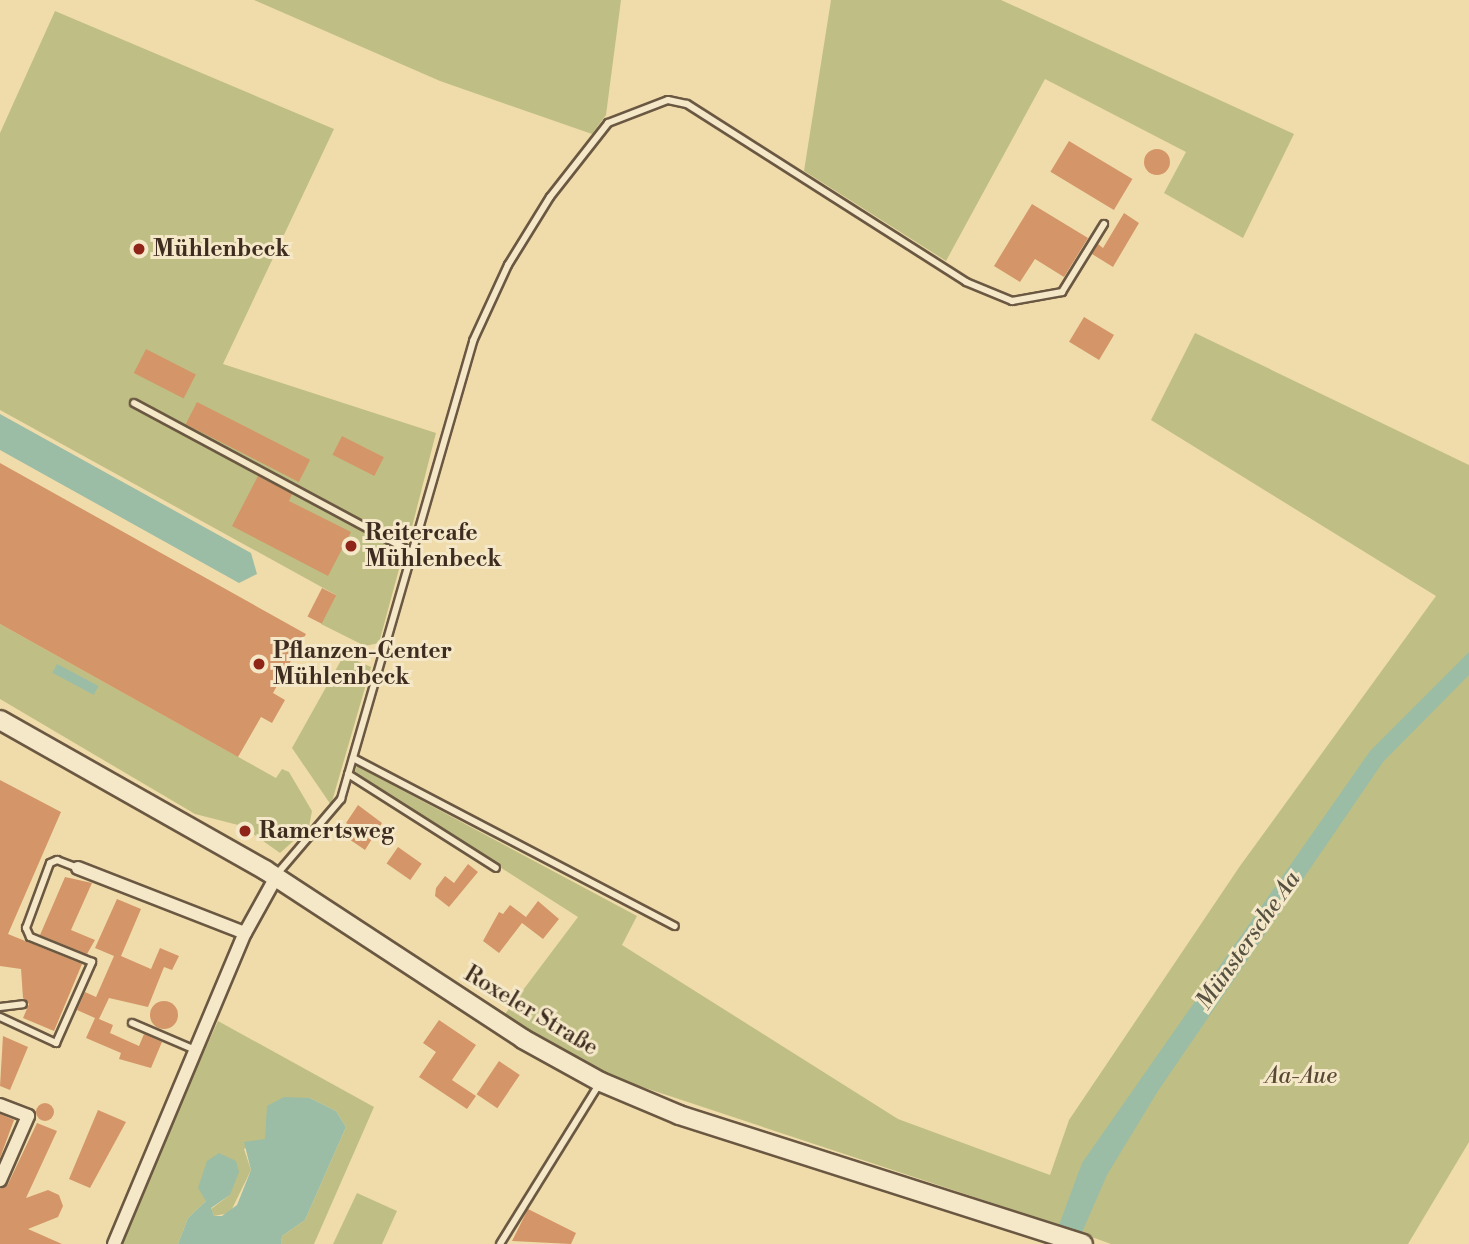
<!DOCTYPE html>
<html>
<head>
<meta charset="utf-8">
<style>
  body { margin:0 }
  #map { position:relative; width:1469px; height:1244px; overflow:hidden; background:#f0dcaa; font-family:"Libre Bodoni",serif }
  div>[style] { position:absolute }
  .green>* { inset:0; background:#bfbf85 }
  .water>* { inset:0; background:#9bbca5; transform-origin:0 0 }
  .building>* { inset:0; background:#d49668; transform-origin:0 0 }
  .round { border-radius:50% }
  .roads { filter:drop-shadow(2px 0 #6b5842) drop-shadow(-2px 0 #6b5842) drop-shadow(0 2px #6b5842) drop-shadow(0 -2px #6b5842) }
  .service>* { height:6px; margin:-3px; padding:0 3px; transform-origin:3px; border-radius:3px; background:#f5e8c8 }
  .minor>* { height:12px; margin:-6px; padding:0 6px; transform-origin:6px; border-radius:6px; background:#f5e8c8 }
  .secondary>* { height:18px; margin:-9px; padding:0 9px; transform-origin:9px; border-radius:9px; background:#f5e8c8 }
  .dots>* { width:19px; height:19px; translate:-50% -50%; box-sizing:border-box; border:4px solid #f5e8c8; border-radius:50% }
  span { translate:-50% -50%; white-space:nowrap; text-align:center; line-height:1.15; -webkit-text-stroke:6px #f5e8c8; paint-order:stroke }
  .poi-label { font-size:23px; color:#3f2c20; font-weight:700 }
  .left { translate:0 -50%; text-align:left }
  .street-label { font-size:23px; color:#3f2c20 }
  .park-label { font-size:23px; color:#594934; font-style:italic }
  .water-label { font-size:24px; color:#565041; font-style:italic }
</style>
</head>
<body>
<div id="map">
  <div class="green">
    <div style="clip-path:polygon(254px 0,621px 0,606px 115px,592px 134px,440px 81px)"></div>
    <div style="clip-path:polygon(831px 0,1001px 0,1294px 134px,1243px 238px,1164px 193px,1186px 152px,1045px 79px,946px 261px,804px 171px)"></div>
    <div style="clip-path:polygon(55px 11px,334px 129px,223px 364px,436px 433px,412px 527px,403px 529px,402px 558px,379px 643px,365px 646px,321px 624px,336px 595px,0 410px,0 133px)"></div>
    <div style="clip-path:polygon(1195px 333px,1469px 465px,1469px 1142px,1408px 1244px,1111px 1244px,1089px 1236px,1086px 1244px,1045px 1244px,1050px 1222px,597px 1072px,505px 1014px,578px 917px,354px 774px,357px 766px,637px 916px,622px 945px,898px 1119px,1050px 1175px,1069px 1120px,1240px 866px,1436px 596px,1151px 420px)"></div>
    <div style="clip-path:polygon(0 624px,276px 778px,282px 769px,289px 772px,312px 811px,309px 827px,280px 853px,242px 826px,195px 814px,0 699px)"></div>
    <div style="clip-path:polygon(344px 655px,371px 667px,331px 805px,292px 748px)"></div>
    <div style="clip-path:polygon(218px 1021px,374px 1107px,314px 1244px,281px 1244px,282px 1236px,305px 1220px,346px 1127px,336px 1111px,310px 1098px,265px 1139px,244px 1149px,251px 1170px,230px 1213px,214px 1216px,211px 1209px,230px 1195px,206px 1201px,188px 1218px,178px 1244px,123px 1244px,124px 1226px)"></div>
    <div style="clip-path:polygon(357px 1193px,397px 1211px,382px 1244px,333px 1244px)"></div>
  </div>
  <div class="water">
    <div style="clip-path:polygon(0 414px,251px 553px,257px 574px,239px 583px,0 450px)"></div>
    <div style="clip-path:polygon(1469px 652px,1469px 675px,1383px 762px,1158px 1091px,1107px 1175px,1077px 1244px,1052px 1244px,1082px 1163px,1370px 751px)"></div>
    <div style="left:57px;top:664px;width:47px;height:10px;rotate:28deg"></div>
    <div style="clip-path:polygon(284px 1097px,310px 1098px,336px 1111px,346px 1127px,305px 1220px,282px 1236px,281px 1244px,178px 1244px,188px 1218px,206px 1201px,198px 1188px,207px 1161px,219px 1153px,236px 1161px,239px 1172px,230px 1195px,211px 1208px,214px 1216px,222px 1216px,237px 1205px,251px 1170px,244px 1142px,265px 1139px,267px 1106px)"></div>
  </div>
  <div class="building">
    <div style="left:1069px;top:141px;width:74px;height:36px;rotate:31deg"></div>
    <div class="round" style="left:1144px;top:149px;width:26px;height:26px"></div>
    <div style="clip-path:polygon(1032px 204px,1088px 238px,1064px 277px,1035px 259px,1020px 282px,994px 266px)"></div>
    <div style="clip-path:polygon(1124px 213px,1139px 223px,1113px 267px,1092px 254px,1098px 244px,1103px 248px)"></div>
    <div style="left:1084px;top:317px;width:35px;height:29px;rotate:31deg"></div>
    <div style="left:146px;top:349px;width:56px;height:27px;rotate:27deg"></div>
    <div style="left:197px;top:402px;width:127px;height:25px;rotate:27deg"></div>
    <div style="left:342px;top:436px;width:47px;height:21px;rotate:27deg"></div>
    <div style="clip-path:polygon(0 463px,306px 634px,273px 693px,285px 700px,272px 723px,261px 717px,238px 757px,0 624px)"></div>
    <div style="clip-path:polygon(258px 476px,292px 494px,289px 501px,351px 532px,328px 576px,232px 526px)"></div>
    <div style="left:322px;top:588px;width:16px;height:32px;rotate:27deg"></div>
    <div style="clip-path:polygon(0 780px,61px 812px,8px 934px,82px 964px,54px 1031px,23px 1018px,29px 1004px,23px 998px,21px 969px,0 966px)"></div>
    <div style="clip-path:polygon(358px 805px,382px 823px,365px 850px,349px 839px,355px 829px,346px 823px)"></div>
    <div style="left:398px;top:847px;width:29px;height:20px;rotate:35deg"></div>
    <div style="clip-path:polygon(468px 864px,478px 872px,449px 907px,435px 896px,436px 888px,445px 876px,454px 883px)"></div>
    <div style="clip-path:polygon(65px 877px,92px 883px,71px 930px,95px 940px,87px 954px,40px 935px)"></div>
    <div style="clip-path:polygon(117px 899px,141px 909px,121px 956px,151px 969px,160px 948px,179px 956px,172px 970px,164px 967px,148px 1007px,109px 998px,99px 1019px,113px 1025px,110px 1033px,139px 1046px,144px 1034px,162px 1042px,151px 1068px,119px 1059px,121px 1053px,86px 1038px,95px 1018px,77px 1010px,85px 992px,96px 997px,114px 956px,95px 948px)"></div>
    <div style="clip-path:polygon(538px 901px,559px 919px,543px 939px,522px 923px,499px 953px,483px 941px,499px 912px,503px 914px,510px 905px,526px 917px)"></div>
    <div class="round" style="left:150px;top:1001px;width:28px;height:28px"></div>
    <div style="clip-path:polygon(439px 1020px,476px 1045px,452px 1080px,476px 1096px,467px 1109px,419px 1077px,436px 1052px,423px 1043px)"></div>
    <div style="clip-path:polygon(3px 1036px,28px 1047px,10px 1090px,0 1086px)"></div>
    <div style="left:499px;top:1061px;width:25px;height:40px;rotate:34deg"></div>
    <div class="round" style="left:36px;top:1103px;width:18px;height:18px"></div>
    <div style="clip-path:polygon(98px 1110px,126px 1122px,90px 1188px,69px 1179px)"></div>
    <div style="clip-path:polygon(0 1114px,14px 1120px,0 1158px)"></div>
    <div style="clip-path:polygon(37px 1123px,57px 1131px,26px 1198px,48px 1190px,59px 1195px,63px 1206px,58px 1217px,28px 1229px,62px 1244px,0 1244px,0 1189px,8px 1184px)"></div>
    <div style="clip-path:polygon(528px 1209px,576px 1233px,571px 1244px,512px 1241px)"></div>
  </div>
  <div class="roads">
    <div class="service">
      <div style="left:134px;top:403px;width:315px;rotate:28.2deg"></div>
      <div style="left:353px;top:758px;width:363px;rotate:27.6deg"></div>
      <div style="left:348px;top:774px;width:175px;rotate:32.4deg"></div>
      <div style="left:277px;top:874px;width:99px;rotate:-49.5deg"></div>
      <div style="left:341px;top:799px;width:477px;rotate:-73.9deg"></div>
      <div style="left:473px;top:341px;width:84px;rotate:-65.3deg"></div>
      <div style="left:508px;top:265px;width:80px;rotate:-58.3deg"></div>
      <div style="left:550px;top:197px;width:94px;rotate:-51.9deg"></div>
      <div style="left:608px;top:123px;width:64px;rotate:-21deg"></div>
      <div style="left:668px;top:100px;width:19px;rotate:12deg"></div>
      <div style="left:687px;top:104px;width:331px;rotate:32.5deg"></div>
      <div style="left:966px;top:282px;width:50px;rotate:22.4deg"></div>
      <div style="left:1012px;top:301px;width:51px;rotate:-10.2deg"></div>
      <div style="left:1062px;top:292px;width:80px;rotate:-58.3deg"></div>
      <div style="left:0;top:1007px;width:23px;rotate:-7deg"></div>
      <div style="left:0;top:1017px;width:62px;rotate:24.9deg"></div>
      <div style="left:56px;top:1043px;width:89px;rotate:-66deg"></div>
      <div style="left:92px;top:962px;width:67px;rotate:-158deg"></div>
      <div style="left:30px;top:937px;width:10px;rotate:-114deg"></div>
      <div style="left:26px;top:928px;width:69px;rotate:-69.7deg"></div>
      <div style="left:50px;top:863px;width:8px;rotate:-23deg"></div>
      <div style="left:57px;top:860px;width:22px;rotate:21deg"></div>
      <div style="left:132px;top:1023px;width:69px;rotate:23.2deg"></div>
      <div style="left:500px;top:1244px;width:190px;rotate:-58.2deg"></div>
    </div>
    <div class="minor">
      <div style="left:78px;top:868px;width:179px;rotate:21.3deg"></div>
      <div style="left:0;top:1105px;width:30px;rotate:21deg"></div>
      <div style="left:28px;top:1116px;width:70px;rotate:113.6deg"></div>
      <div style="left:114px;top:1244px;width:337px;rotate:-67.2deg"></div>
      <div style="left:245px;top:933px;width:64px;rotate:-61deg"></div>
    </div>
    <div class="secondary">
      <div style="left:0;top:720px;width:305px;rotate:29.5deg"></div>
      <div style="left:265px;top:870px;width:308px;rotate:33.2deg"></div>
      <div style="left:523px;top:1039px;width:89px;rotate:28.9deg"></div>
      <div style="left:601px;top:1082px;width:85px;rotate:22.9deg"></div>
      <div style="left:679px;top:1115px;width:424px;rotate:17.7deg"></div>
    </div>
  </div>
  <div class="dots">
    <div style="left:139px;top:249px;background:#8f2418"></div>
    <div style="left:351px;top:546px;background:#8f2418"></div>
    <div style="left:259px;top:664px;background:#8f2418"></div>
    <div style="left:245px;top:831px;background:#8f2418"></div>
  </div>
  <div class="poi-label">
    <span class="left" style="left:153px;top:249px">Mühlenbeck</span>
    <span class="left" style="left:365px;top:546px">Reitercafe<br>Mühlenbeck</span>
    <span class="left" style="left:273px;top:664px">Pflanzen-Center<br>Mühlenbeck</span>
    <span class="left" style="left:259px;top:831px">Ramertsweg</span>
  </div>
  <div class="street-label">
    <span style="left:531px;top:1011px;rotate:31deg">Roxeler Straße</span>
  </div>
  <div class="park-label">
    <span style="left:1301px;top:1076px">Aa-Aue</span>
  </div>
  <div class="water-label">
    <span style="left:1249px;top:941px;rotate:-55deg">Münstersche Aa</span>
  </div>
</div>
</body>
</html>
